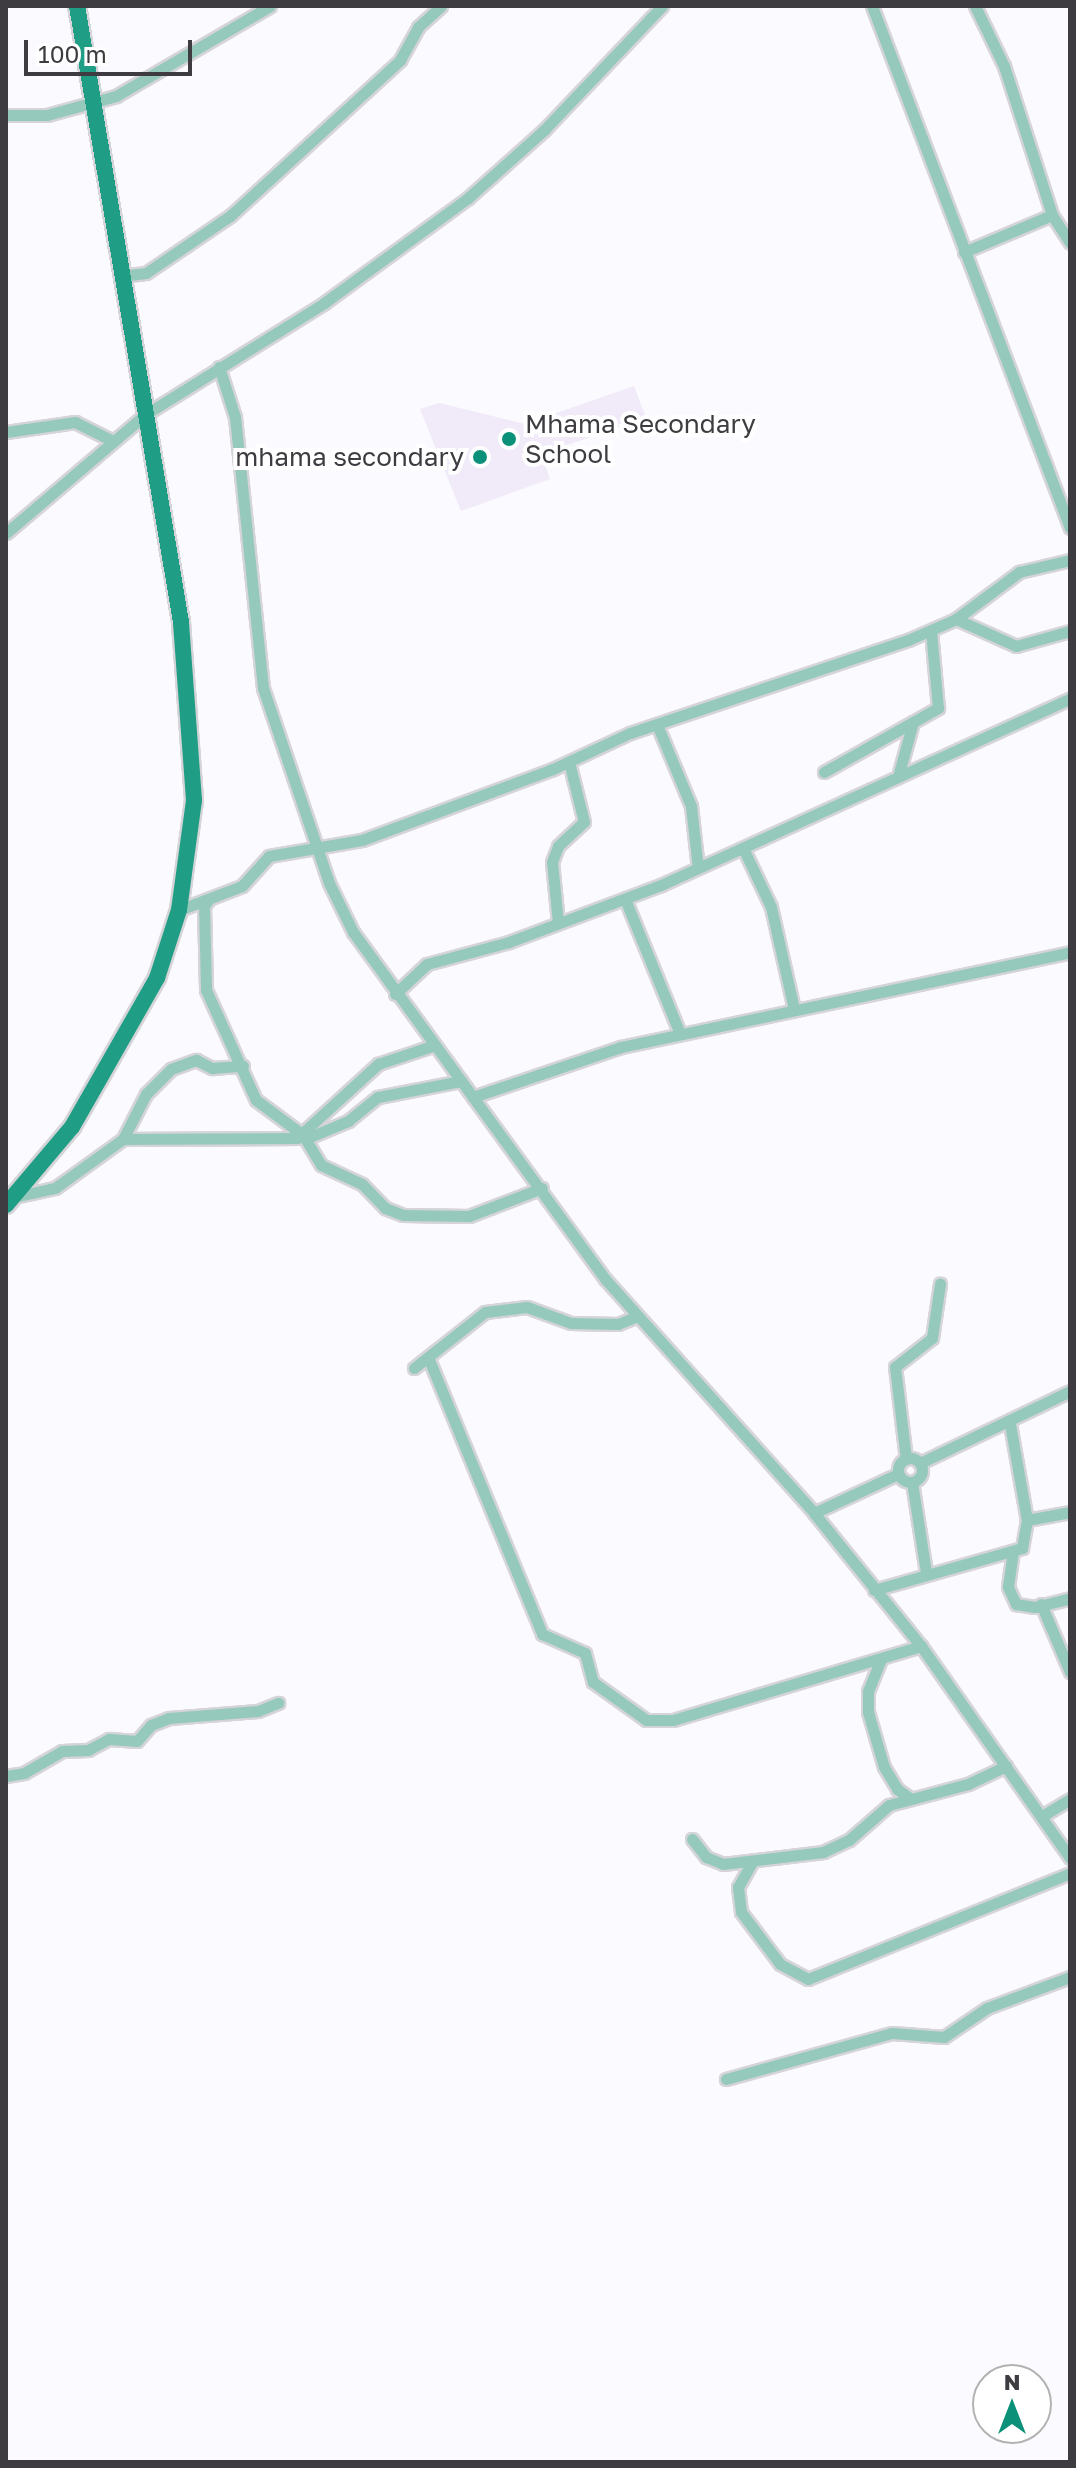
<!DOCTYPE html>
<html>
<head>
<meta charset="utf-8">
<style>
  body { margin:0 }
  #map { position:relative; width:1076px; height:2468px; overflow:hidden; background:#fbfafe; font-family:"Golos Text",sans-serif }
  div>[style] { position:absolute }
  .built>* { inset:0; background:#f0eaf9 }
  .roads { filter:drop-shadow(2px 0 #d5d4d8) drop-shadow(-2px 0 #d5d4d8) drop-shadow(0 2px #d5d4d8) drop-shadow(0 -2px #d5d4d8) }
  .street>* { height:11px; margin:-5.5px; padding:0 5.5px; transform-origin:5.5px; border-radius:5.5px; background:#95c9bb }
  .street>.ring { margin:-5.5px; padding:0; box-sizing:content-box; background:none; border:11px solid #95c9bb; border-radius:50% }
  .primary>* { height:16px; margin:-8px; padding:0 8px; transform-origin:8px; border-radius:8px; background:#209e85 }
  .dots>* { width:22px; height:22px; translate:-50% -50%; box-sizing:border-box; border:4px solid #fff; border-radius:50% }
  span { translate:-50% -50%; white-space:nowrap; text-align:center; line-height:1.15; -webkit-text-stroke:8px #fff; paint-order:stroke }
  .poi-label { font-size:26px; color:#3e3c40 }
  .left { translate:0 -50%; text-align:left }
  .right { translate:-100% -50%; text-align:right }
  .frame { position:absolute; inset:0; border:8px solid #3e3c40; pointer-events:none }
  .north { position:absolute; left:972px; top:2364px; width:80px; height:80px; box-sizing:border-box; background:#fff; border:2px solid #b2b1b3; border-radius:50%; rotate:0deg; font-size:22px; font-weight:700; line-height:32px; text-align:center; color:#3e3c40 }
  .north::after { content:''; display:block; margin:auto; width:28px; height:36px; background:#0b9179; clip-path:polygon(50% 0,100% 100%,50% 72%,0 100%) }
  .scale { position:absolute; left:24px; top:40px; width:168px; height:36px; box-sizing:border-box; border:4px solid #3e3c40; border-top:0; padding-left:10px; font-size:24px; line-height:28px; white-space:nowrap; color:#3e3c40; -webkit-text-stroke:6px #fff; paint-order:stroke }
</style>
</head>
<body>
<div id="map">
  <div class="built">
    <div style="clip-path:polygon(634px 386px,646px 418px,541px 454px,550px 479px,461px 511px,420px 409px,439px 403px,525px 424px)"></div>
  </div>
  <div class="roads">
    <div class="street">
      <div style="left:872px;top:6px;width:558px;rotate:69.23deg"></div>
      <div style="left:975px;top:6px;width:67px;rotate:64.2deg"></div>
      <div style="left:1004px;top:66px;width:157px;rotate:72.1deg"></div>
      <div style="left:1052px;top:215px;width:33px;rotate:57deg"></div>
      <div style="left:6px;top:115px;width:41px"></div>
      <div style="left:47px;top:115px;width:72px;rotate:-15.4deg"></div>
      <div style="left:116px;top:96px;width:178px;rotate:-30.3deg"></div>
      <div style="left:964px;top:252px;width:95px;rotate:-22.8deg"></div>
      <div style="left:121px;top:276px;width:25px;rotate:-7deg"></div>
      <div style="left:146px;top:273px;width:102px;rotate:-34.2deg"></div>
      <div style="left:230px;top:216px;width:231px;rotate:-42.5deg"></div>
      <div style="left:400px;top:60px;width:38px;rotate:-61deg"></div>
      <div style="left:418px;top:27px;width:31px;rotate:-42deg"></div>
      <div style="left:219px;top:367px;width:52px;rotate:72.3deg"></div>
      <div style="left:235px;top:417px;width:272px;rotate:84.1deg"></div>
      <div style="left:263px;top:688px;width:206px;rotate:71.3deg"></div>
      <div style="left:329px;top:883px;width:55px;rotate:63.9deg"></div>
      <div style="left:353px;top:932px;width:430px;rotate:54deg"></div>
      <div style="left:606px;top:1280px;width:312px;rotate:48.2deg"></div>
      <div style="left:814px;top:1513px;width:171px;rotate:51.2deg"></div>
      <div style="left:921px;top:1646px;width:259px;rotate:54.9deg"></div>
      <div style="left:6px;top:432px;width:70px;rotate:-8.2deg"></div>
      <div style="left:75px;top:422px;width:40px;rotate:26.6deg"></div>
      <div style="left:6px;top:533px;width:184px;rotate:-40.4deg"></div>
      <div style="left:146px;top:414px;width:210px;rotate:-31.9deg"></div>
      <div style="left:324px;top:303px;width:178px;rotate:-36.1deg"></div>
      <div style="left:468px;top:198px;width:102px;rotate:-41.8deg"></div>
      <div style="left:544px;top:130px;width:171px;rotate:-46.4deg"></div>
      <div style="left:956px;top:619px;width:66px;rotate:24.2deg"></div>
      <div style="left:1016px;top:646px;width:56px;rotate:-15.5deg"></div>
      <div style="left:658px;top:727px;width:86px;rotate:67.3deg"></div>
      <div style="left:691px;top:806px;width:62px;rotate:83.6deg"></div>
      <div style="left:824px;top:772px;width:131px;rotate:-29.3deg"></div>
      <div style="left:938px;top:708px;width:77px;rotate:-95.2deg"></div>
      <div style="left:899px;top:773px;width:53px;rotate:-74.6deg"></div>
      <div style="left:743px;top:848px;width:65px;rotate:64.6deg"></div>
      <div style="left:771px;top:907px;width:105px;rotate:77.3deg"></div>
      <div style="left:209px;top:899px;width:9px;rotate:126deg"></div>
      <div style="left:204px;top:906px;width:84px;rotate:88.6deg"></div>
      <div style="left:206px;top:990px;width:121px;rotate:65.6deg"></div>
      <div style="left:256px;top:1100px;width:59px;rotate:36.7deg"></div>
      <div style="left:303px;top:1135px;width:35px;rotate:59deg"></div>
      <div style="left:321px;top:1165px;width:45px;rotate:24.9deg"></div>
      <div style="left:362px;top:1184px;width:33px;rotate:46deg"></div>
      <div style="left:385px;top:1208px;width:19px;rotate:21deg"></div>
      <div style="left:403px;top:1215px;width:66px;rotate:0.9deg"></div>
      <div style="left:469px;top:1216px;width:78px;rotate:-21deg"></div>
      <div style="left:625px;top:899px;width:146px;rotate:67.8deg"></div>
      <div style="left:179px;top:910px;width:67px;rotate:-20.9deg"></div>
      <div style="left:242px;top:886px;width:40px;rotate:-48deg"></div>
      <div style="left:269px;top:856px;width:94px;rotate:-9.8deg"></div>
      <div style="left:362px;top:840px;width:204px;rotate:-20.4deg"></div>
      <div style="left:553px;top:769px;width:85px;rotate:-25.1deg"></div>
      <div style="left:630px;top:733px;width:293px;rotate:-18.5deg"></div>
      <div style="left:908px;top:640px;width:52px;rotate:-23.6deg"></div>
      <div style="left:956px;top:619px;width:79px;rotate:-36.7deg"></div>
      <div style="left:1019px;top:572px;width:52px;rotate:-13.2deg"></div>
      <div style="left:558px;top:923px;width:61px;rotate:-95.6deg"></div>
      <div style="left:552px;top:862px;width:17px;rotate:-69deg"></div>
      <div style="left:558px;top:846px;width:35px;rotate:-43deg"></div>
      <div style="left:584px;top:822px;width:62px;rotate:-104deg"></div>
      <div style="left:395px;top:994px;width:44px;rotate:-43.2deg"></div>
      <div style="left:427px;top:964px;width:85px;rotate:-15deg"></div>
      <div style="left:509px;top:942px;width:162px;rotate:-20.6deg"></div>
      <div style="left:661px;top:885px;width:449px;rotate:-24.5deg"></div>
      <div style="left:473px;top:1097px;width:156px;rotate:-18.7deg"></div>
      <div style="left:621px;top:1047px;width:459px;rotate:-11.9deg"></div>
      <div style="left:123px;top:1139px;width:51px;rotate:-62.9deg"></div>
      <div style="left:146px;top:1094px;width:35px;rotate:-45deg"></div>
      <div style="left:171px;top:1069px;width:27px;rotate:-20deg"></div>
      <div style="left:196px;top:1060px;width:18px;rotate:27deg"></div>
      <div style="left:212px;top:1068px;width:31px;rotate:-4deg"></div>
      <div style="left:305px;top:1139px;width:47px;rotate:-22.7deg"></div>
      <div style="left:348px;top:1121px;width:38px;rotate:-39deg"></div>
      <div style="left:378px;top:1097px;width:85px;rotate:-10.9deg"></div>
      <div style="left:14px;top:1197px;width:42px;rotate:-12.4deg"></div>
      <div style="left:55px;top:1188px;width:84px;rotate:-35.8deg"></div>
      <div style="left:123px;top:1139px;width:174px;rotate:-0.3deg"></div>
      <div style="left:297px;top:1138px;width:110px;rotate:-42.4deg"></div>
      <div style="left:378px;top:1064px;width:57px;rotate:-18.4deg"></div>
      <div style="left:428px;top:1357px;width:300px;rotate:67.6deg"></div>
      <div style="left:542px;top:1634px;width:47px;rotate:23.8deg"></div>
      <div style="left:585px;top:1653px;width:30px;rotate:75deg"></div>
      <div style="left:593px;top:1682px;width:65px;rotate:35.6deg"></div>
      <div style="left:646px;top:1720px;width:27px"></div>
      <div style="left:673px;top:1720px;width:259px;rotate:-16.6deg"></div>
      <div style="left:414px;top:1368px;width:90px;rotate:-38.3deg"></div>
      <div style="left:485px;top:1312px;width:42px;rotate:-6.8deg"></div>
      <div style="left:527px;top:1307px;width:47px;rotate:20deg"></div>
      <div style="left:571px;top:1323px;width:47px;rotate:1.2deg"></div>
      <div style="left:618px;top:1324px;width:18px;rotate:-22deg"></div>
      <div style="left:1010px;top:1424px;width:97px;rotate:80deg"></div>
      <div class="ring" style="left:898px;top:1458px;width:13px;height:13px"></div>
      <div style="left:906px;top:1459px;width:93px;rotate:-96.8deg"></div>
      <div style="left:895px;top:1367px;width:47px;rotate:-38.1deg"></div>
      <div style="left:932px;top:1338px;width:55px;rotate:-81.6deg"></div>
      <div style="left:920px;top:1463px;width:166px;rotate:-25.6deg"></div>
      <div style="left:912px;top:1482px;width:91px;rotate:81.2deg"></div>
      <div style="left:814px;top:1513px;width:93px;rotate:-24.9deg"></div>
      <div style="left:1013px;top:1551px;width:36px;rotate:98deg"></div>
      <div style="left:1008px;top:1587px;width:19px;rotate:65deg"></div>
      <div style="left:1016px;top:1604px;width:19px;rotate:9deg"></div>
      <div style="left:1035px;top:1607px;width:36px;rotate:-14deg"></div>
      <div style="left:874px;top:1590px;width:154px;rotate:-15.8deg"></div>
      <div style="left:1022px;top:1548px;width:28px;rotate:-80deg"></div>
      <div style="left:1027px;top:1520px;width:44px;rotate:-10.5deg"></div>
      <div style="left:1041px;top:1604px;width:74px;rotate:66.9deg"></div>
      <div style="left:881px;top:1659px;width:35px;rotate:112deg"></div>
      <div style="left:868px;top:1691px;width:21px;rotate:90deg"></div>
      <div style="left:868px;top:1712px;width:57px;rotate:73.8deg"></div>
      <div style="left:884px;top:1767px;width:26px;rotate:59deg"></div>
      <div style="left:897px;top:1789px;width:16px;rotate:35deg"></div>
      <div style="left:6px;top:1776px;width:18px;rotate:-9deg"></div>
      <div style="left:24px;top:1773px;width:44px;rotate:-30.1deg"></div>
      <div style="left:62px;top:1751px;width:26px;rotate:-2deg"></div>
      <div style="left:88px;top:1750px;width:24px;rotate:-28deg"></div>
      <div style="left:109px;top:1739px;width:28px;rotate:4deg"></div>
      <div style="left:137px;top:1741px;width:21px;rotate:-49deg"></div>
      <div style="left:151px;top:1725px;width:19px;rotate:-21deg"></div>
      <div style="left:169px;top:1718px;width:89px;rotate:-4.5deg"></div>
      <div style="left:258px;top:1711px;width:22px;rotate:-22deg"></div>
      <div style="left:1042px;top:1816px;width:33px;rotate:-31deg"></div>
      <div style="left:692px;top:1839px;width:23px;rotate:52deg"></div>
      <div style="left:706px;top:1857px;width:18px;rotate:22deg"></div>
      <div style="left:723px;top:1864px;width:101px;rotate:-6.8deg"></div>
      <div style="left:823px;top:1852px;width:29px;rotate:-25deg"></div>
      <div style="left:849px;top:1840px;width:53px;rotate:-41.2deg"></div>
      <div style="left:889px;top:1805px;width:82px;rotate:-14.9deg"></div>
      <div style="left:968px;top:1784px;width:42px;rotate:-25.3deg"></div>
      <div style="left:752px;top:1862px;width:29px;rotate:119deg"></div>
      <div style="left:738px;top:1887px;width:25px;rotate:83deg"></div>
      <div style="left:741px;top:1912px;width:65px;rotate:53.1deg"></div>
      <div style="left:780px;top:1964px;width:32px;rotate:28deg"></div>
      <div style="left:808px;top:1979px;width:283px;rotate:-22deg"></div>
      <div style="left:726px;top:2079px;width:172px;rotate:-15.5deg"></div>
      <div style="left:892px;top:2033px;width:52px;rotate:4.4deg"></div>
      <div style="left:944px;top:2037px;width:52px;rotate:-34deg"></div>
      <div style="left:987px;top:2008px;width:89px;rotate:-20.5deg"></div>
    </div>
    <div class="primary">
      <div style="left:6px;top:1205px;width:102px;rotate:-49.8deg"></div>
      <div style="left:72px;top:1127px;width:172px;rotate:-60.3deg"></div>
      <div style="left:157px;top:978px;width:71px;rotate:-72.1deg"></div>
      <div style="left:179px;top:910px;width:111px;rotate:-82.2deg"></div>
      <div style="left:194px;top:800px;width:178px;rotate:-94.2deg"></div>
      <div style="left:181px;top:622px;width:625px;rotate:-99.58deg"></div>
    </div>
  </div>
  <div class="dots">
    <div style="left:509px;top:439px;background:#0b9179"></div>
    <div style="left:480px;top:457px;background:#0b9179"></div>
  </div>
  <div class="poi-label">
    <span class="left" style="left:525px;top:439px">Mhama Secondary<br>School</span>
    <span class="right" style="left:464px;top:457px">mhama secondary</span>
  </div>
  <div class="frame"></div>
  <div class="north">N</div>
  <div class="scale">100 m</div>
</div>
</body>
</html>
